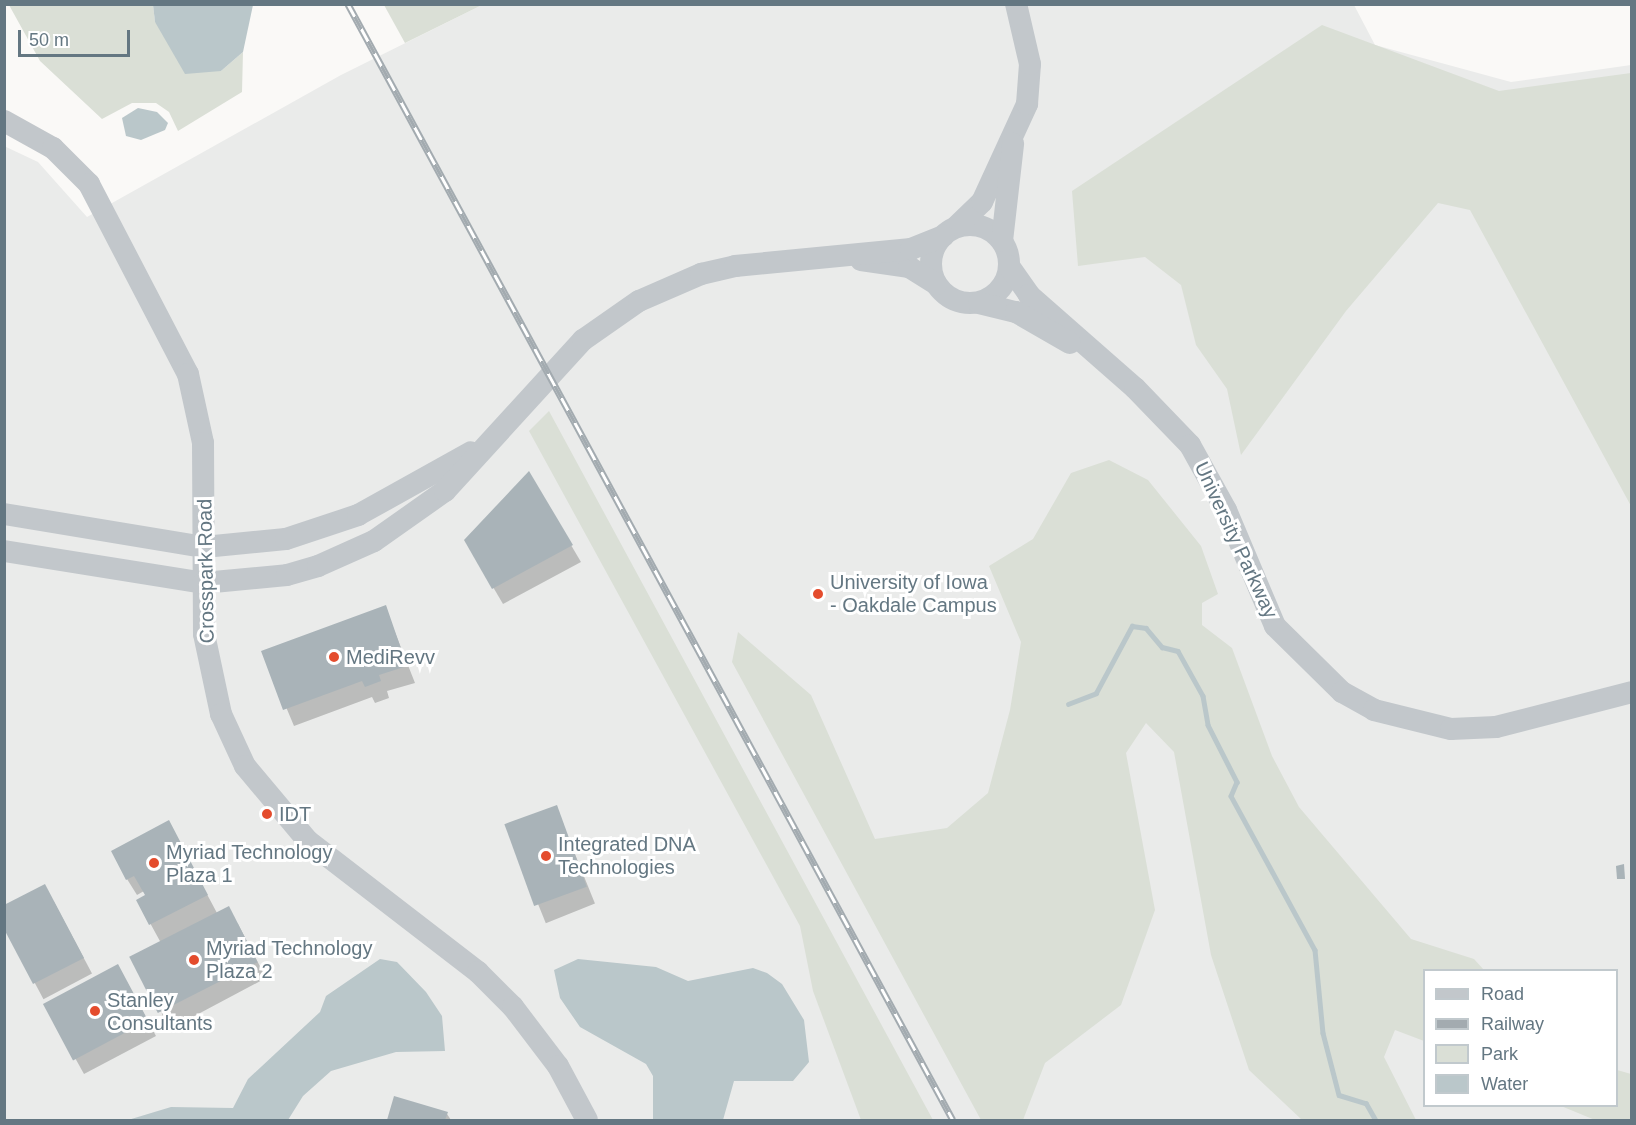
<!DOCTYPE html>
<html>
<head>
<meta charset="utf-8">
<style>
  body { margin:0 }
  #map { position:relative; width:1636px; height:1125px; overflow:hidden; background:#faf9f7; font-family:Arial,sans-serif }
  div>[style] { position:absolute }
  .built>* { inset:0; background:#eaebea }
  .green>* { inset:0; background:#dadfd6 }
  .water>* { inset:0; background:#bac7ca }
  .shadow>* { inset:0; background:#0003; transform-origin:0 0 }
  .stream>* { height:4.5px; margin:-2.25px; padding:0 2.25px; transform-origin:2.25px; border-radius:2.25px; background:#bac7ca }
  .building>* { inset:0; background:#a9b3b8; transform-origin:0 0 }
  .minor>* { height:22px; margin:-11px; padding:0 11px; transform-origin:11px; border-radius:11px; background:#c2c7cb }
  .minor>.ring { margin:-11px; padding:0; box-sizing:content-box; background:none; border:22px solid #c2c7cb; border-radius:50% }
  .rail>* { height:7px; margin-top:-3.5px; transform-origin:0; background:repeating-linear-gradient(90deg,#fff 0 14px,#a3abb0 0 28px); box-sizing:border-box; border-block:2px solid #a3abb0 }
  .dots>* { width:16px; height:16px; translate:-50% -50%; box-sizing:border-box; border:3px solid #fff; border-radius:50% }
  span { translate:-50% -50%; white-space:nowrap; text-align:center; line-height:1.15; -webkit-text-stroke:6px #fff; paint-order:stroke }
  .street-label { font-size:20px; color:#647782 }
  .poi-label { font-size:20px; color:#647782 }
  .left { translate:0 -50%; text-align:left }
  .frame { position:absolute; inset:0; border:6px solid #647782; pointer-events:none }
  .legend { position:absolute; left:1423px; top:969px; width:195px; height:138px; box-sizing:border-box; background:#fff; border:2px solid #c1c9cd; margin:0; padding:8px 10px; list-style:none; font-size:18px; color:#647782 }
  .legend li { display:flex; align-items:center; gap:12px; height:30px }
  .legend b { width:30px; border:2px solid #c1c9cd }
  .scale { position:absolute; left:18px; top:30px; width:112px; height:27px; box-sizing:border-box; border:3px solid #647782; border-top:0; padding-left:8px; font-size:18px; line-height:21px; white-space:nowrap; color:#647782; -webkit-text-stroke:4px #fff; paint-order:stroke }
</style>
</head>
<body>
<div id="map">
  <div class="built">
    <div style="clip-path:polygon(evenodd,482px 5px,1354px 5px,1375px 45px,1511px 82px,1631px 65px,1631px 1120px,5px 1120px,4px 146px,38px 162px,87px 217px,341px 75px,482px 5px,1424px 970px,1616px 970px,1616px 1106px,1424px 1106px,1424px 970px)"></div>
  </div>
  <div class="green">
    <div style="clip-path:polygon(9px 5px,153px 5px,155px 22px,221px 71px,243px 52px,242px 92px,178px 131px,169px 112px,156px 103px,132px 103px,102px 119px,40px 61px)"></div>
    <div style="clip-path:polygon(384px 5px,482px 5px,405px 43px)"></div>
    <div style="clip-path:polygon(1322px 25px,1499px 91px,1631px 73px,1631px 506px,1470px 210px,1438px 203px,1346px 311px,1241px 455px,1227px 389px,1196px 345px,1181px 285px,1145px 257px,1078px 266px,1072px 191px)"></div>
    <div style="clip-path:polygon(549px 411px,933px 1120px,861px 1120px,813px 991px,800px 926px,529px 431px)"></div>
    <div style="clip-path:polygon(1109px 460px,1148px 480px,1201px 546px,1218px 594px,1202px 603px,1202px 625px,1232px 648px,1272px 756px,1299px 807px,1411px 939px,1474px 959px,1484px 970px,1424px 970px,1424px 1041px,1395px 1030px,1384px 1057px,1416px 1120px,1302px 1120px,1249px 1070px,1211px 955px,1174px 752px,1146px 723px,1126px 753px,1155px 910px,1121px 1005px,1045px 1063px,1023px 1120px,981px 1120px,732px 662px,738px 632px,811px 695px,875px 839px,947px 828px,988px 793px,1010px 710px,1021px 642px,989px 566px,1033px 539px,1071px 473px)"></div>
    <div style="clip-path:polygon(1617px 1070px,1631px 1074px,1631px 1120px,1595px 1120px,1561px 1106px,1616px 1106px)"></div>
  </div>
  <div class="water">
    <div style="clip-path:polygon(153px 5px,253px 5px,243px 52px,221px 71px,185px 74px,155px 22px)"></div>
    <div style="clip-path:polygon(138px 108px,157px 112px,168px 123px,165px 130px,141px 140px,126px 136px,122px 118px)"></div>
    <div style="clip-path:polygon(380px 959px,397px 962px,426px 992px,442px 1016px,445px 1051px,396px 1052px,331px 1071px,303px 1096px,288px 1120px,128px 1120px,171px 1107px,233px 1108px,248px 1079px,320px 1012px,326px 996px)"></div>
    <div style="clip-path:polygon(578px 959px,656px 967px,688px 981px,753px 968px,767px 973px,782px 984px,804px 1020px,809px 1062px,793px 1081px,734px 1081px,723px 1120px,653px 1120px,653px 1076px,646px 1064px,580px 1027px,560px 998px,554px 970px)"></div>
  </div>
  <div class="shadow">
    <div style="clip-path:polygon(529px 474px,581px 562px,503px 604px,466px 541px)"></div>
    <div style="clip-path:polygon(385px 607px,415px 683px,387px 691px,389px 698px,375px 703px,372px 697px,294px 726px,263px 652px)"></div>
    <div style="left:556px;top:807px;width:104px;height:53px;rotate:68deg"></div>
    <div style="clip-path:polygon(177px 838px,217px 913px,238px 924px,266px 978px,170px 1029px,132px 958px,161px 943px,138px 901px,147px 896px,144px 891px,137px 895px,127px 879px)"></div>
    <div style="left:54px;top:902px;width:81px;height:55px;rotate:62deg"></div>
    <div style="clip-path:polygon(127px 982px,156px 1036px,84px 1074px,45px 1004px)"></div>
    <div style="clip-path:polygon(395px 1098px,447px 1114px,451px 1120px,388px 1120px)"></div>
  </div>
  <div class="stream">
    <div style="left:1068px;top:704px;width:30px;rotate:-21deg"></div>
    <div style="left:1096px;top:693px;width:76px;rotate:-61.8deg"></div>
    <div style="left:1132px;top:626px;width:14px;rotate:8deg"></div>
    <div style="left:1146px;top:628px;width:25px;rotate:50deg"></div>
    <div style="left:1162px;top:647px;width:16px;rotate:14deg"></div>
    <div style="left:1178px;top:651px;width:51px;rotate:60.9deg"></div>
    <div style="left:1203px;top:696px;width:29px;rotate:80deg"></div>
    <div style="left:1208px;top:725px;width:64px;rotate:63deg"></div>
    <div style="left:1237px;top:782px;width:15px;rotate:113deg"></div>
    <div style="left:1231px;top:796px;width:175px;rotate:61.4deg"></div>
    <div style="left:1315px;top:950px;width:83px;rotate:84.5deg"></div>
    <div style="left:1323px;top:1033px;width:64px;rotate:75.5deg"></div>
    <div style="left:1339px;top:1095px;width:28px;rotate:17deg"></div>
    <div style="left:1366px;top:1103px;width:20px;rotate:60deg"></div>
  </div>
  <div class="building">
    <div style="clip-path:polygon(529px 471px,573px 545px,492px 589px,464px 540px)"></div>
    <div style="clip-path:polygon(386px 605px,407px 666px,379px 675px,381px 681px,365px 687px,362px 681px,283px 710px,261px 651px)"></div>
    <div style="left:557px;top:805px;width:87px;height:56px;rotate:70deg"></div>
    <div style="clip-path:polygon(169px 820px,208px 895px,149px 925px,136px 900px,145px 895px,134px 876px,126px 880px,111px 851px)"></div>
    <div style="clip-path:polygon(1624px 864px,1625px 879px,1617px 879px,1616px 866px)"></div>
    <div style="clip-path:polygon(45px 884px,84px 958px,33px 984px,4px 929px,4px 905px)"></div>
    <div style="left:229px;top:906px;width:63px;height:112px;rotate:63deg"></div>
    <div style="left:118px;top:964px;width:64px;height:85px;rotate:62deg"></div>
    <div style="clip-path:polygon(394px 1096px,448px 1112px,445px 1120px,387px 1120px)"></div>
  </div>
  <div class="minor">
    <div style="left:4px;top:121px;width:56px;rotate:28.9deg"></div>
    <div style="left:53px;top:148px;width:51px;rotate:45deg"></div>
    <div style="left:89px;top:184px;width:214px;rotate:62.5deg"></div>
    <div style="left:188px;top:374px;width:71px;rotate:77.7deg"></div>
    <div style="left:203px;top:443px;width:191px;rotate:89.7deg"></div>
    <div style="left:204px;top:634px;width:82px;rotate:78deg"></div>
    <div style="left:221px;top:714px;width:57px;rotate:65.2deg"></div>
    <div style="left:245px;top:766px;width:98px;rotate:50deg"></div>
    <div style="left:308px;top:841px;width:215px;rotate:37.6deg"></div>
    <div style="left:478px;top:972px;width:49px;rotate:45deg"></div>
    <div style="left:513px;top:1007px;width:74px;rotate:52.7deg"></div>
    <div style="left:558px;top:1066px;width:61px;rotate:61.8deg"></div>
    <div class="ring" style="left:931px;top:225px;width:56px;height:56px"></div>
    <div style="left:956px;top:227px;width:36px;rotate:-44deg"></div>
    <div style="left:982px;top:202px;width:108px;rotate:-65.3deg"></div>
    <div style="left:1027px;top:104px;width:40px;rotate:-85.7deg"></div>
    <div style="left:1030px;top:64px;width:62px;rotate:-103.1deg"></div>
    <div style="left:1002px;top:241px;width:98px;rotate:-83.5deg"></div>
    <div style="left:861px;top:260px;width:49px;rotate:8.3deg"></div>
    <div style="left:909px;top:267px;width:32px;rotate:32deg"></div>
    <div style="left:1009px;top:266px;width:35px;rotate:55deg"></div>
    <div style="left:1029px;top:295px;width:141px;rotate:41.3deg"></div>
    <div style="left:1135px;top:388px;width:79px;rotate:46deg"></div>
    <div style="left:1190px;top:445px;width:74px;rotate:61deg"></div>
    <div style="left:1226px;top:510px;width:126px;rotate:67.1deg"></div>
    <div style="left:1275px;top:626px;width:94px;rotate:44.6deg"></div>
    <div style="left:1342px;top:692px;width:37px;rotate:29deg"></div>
    <div style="left:1374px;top:710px;width:79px;rotate:13.9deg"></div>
    <div style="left:1451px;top:729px;width:45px;rotate:-2.5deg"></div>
    <div style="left:1496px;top:727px;width:140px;rotate:-14.4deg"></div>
    <div style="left:979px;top:303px;width:38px;rotate:14deg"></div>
    <div style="left:1016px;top:312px;width:62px;rotate:29.9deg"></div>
    <div style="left:4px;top:514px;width:203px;rotate:9.4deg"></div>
    <div style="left:204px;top:547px;width:82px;rotate:-5.6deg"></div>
    <div style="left:286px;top:539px;width:76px;rotate:-18.4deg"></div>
    <div style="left:358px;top:515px;width:129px;rotate:-29.1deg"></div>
    <div style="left:4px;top:551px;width:202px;rotate:9.1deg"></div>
    <div style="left:203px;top:583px;width:84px;rotate:-5.4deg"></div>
    <div style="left:287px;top:575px;width:32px;rotate:-16deg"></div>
    <div style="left:318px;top:566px;width:61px;rotate:-24.1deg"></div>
    <div style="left:374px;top:541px;width:87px;rotate:-35.2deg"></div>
    <div style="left:445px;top:491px;width:205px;rotate:-47.6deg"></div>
    <div style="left:583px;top:340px;width:68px;rotate:-34.9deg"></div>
    <div style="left:639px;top:301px;width:68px;rotate:-23.5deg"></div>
    <div style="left:701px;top:274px;width:35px;rotate:-13deg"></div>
    <div style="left:735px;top:266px;width:177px;rotate:-5.5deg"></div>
    <div style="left:911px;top:249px;width:35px;rotate:-22deg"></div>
  </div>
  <div class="rail">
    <div style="left:348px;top:4px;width:1269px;rotate:61.54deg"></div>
  </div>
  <div class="dots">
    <div style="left:818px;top:594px;background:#e44c2d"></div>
    <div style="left:334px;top:657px;background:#e44c2d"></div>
    <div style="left:267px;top:814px;background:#e44c2d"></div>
    <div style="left:546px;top:856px;background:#e44c2d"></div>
    <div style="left:154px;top:863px;background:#e44c2d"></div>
    <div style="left:194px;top:960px;background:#e44c2d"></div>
    <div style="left:95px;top:1011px;background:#e44c2d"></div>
  </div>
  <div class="street-label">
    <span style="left:1236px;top:540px;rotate:65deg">University Parkway</span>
    <span style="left:206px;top:571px;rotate:-91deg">Crosspark Road</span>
  </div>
  <div class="poi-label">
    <span class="left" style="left:830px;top:594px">University of Iowa<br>- Oakdale Campus</span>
    <span class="left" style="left:346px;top:657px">MediRevv</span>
    <span class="left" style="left:279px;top:814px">IDT</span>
    <span class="left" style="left:558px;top:856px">Integrated DNA<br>Technologies</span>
    <span class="left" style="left:166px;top:864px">Myriad Technology<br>Plaza 1</span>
    <span class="left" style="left:206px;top:960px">Myriad Technology<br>Plaza 2</span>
    <span class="left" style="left:107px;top:1012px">Stanley<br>Consultants</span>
  </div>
  <div class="frame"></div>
  <ul class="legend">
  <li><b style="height:8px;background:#c2c7cb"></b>Road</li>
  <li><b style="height:8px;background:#a3abb0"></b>Railway</li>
  <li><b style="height:16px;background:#dadfd6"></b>Park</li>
  <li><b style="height:16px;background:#bac7ca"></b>Water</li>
  </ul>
  <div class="scale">50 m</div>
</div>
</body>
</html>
